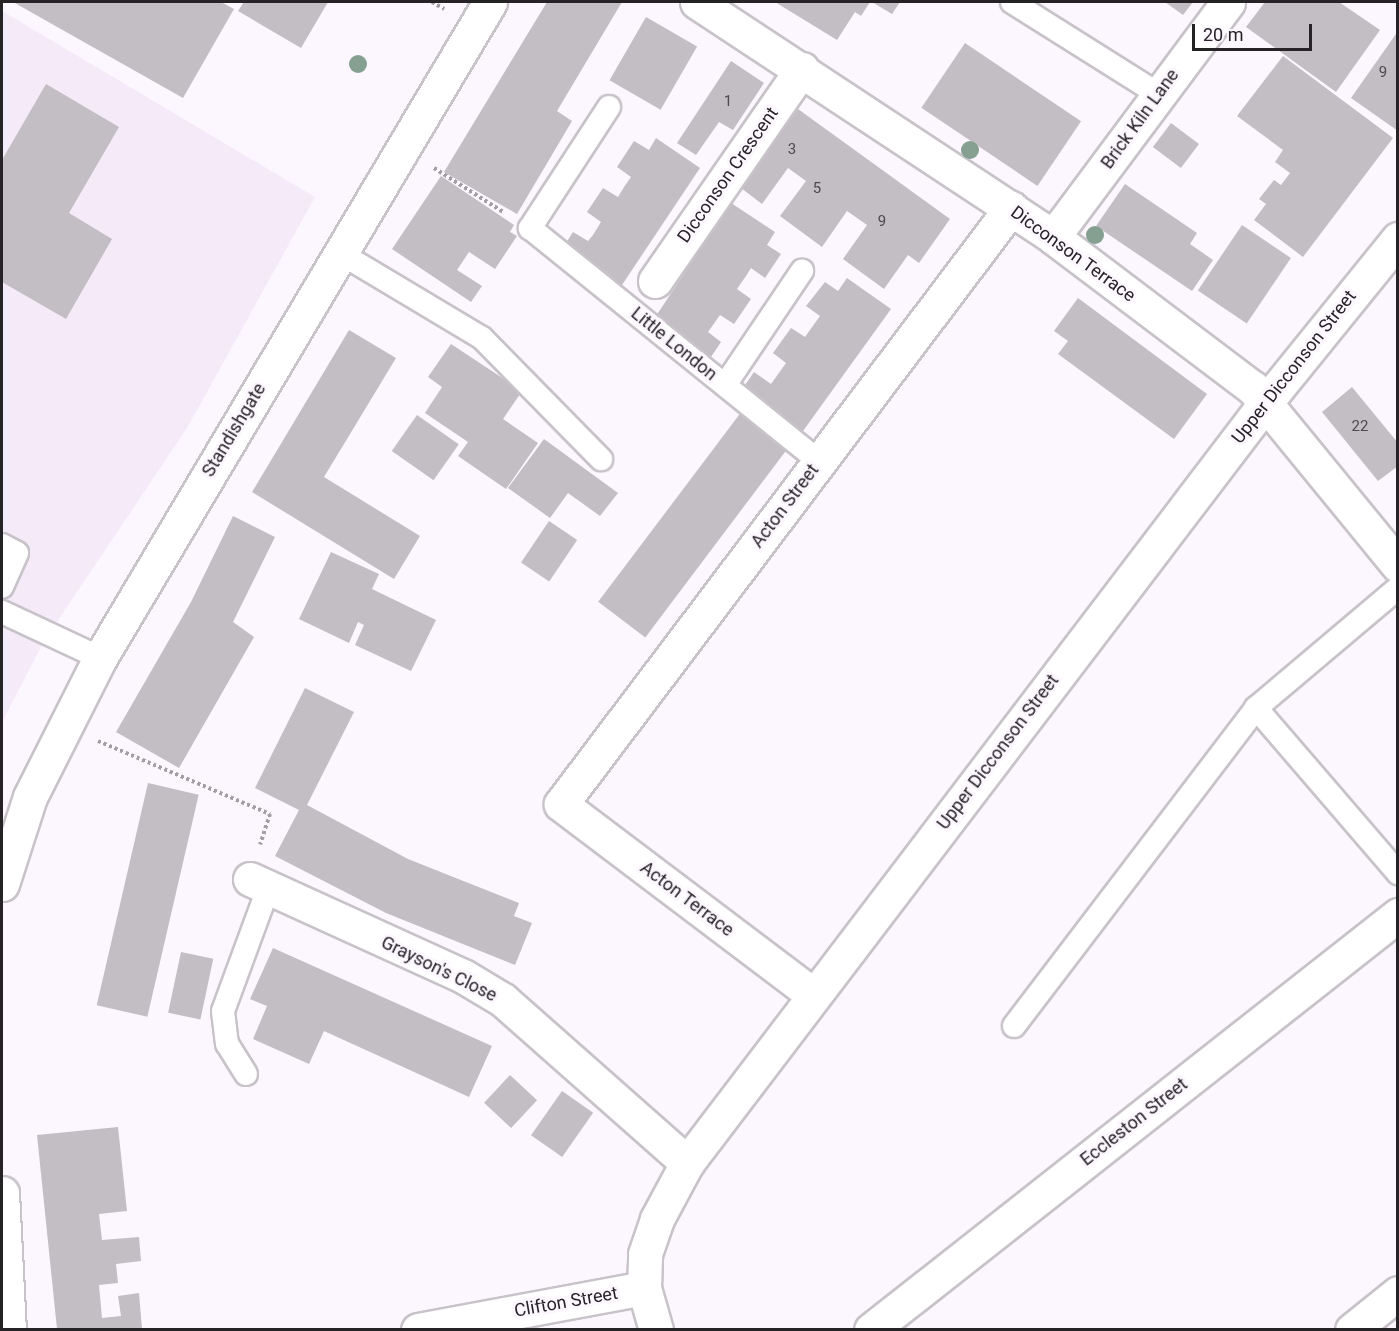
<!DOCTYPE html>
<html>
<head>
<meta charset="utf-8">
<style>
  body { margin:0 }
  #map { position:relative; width:1399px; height:1331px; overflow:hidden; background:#fcf6fe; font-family:Roboto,sans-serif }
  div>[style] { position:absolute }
  .built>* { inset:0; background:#f5eaf8 }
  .building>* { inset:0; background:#c3bdc4; transform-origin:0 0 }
  .path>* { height:4px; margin-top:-2px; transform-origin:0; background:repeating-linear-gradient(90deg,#a29ea4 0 3px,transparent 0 6px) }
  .roads { filter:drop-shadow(2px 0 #c8c2c9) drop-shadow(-2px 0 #c8c2c9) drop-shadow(0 2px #c8c2c9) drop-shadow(0 -2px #c8c2c9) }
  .service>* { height:22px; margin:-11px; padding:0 11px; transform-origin:11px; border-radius:11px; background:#fff }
  .minor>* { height:33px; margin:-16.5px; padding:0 16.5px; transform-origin:16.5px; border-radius:16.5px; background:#fff }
  .trees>* { width:18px; height:18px; margin:-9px; border-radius:50%; background:#859f91 }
  span { translate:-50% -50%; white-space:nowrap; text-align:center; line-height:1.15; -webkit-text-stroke:6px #fcf6fe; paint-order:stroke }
  .number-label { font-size:15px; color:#4c4a4e }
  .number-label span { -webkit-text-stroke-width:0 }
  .street-label { font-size:18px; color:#252326 }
  .frame { position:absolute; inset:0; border:3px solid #252326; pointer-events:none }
  .scale { position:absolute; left:1192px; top:24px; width:120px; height:27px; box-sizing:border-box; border:3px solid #252326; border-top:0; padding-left:8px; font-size:18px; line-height:21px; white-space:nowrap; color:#252326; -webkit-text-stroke:4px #fcf6fe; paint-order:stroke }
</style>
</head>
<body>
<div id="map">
  <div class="built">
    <div style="clip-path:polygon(2px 11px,315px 197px,187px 428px,44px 641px,2px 722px)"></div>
  </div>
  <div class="building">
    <div style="clip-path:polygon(13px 2px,221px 2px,234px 9px,183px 98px)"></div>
    <div style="clip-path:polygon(244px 2px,328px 2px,301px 48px,238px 11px)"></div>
    <div style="clip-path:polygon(547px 2px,622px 2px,557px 111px,572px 121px,517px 214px,444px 172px)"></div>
    <div style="clip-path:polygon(775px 2px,870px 2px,861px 16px,855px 12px,837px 40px)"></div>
    <div style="clip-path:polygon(872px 2px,900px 2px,892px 14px)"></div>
    <div style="clip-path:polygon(1165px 2px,1193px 2px,1183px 15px)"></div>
    <div style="clip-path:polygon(1265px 2px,1339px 2px,1380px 30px,1336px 92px,1246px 27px)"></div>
    <div style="left:646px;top:17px;width:59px;height:73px;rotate:30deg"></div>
    <div style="clip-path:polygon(1398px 31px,1398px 131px,1351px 98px)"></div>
    <div style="left:965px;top:43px;width:140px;height:78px;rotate:34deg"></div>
    <div style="clip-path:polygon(1283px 56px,1393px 138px,1303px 257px,1254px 220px,1266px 204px,1259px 199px,1274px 180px,1281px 185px,1290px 173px,1275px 162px,1283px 150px,1237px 116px)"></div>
    <div style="clip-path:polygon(731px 61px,764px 83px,733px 130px,719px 122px,696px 155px,677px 143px)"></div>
    <div style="clip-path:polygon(46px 84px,119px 127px,69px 213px,112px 239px,66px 319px,2px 282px,2px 160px)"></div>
    <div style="clip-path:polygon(798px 109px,950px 219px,919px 263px,908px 255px,884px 289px,843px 259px,867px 225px,847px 211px,822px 247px,780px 216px,806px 181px,788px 168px,762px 204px,741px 188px)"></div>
    <div style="left:1171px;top:123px;width:35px;height:30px;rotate:37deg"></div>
    <div style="clip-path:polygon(656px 138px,700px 168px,620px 288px,562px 249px,573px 232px,588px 241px,593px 235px,601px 222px,587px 212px,603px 188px,618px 197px,624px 187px,631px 177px,617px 167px,634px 141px,649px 150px)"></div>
    <div style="clip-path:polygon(441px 176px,514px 225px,510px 232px,517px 236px,495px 269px,469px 252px,457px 270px,482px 286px,471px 302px,392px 249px)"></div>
    <div style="clip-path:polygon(1125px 184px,1197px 233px,1190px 244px,1213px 260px,1192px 291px,1096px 226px)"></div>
    <div style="clip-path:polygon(731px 203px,775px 232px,767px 245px,781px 254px,765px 278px,751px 268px,746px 276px,737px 289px,751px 299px,734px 324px,720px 315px,708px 332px,721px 342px,711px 357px,654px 319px)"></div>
    <div style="left:1242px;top:225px;width:59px;height:79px;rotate:34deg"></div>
    <div style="clip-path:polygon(847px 278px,891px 309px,803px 431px,743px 388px,754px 372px,771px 384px,786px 363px,773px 353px,791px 328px,805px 337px,820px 316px,806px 306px,825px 282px,838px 291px)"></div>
    <div style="clip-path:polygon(1078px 298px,1207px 394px,1174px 439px,1058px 354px,1068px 341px,1054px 331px)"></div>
    <div style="clip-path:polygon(349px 330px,396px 358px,324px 477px,420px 536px,394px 579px,252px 492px)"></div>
    <div style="clip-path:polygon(451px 344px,522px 391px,503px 419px,538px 443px,506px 489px,458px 456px,468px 442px,425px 413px,442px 387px,428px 377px)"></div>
    <div style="clip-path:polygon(1352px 387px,1398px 443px,1398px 466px,1378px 481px,1322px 412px)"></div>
    <div style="left:742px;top:411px;width:59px;height:239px;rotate:37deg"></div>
    <div style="left:417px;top:415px;width:51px;height:44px;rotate:35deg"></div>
    <div style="clip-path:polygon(544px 439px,618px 493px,600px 516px,568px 493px,550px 518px,508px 488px)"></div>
    <div style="clip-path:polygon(233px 516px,275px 537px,233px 622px,254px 637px,179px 768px,116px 732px,191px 602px)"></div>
    <div style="left:549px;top:521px;width:34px;height:50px;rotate:34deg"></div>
    <div style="clip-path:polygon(331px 552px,379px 574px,372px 589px,436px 620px,411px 671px,355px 645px,364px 625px,358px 622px,349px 643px,299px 619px)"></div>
    <div style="clip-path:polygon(305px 688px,354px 712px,307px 805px,408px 859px,519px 903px,514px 916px,532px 923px,515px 965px,386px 913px,275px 856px,299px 810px,255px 788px)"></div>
    <div style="left:148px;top:783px;width:52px;height:228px;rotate:13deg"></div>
    <div style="clip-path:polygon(273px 948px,492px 1046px,469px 1097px,324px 1031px,309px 1064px,253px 1039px,267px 1006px,250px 999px)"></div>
    <div style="left:181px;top:952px;width:33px;height:62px;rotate:12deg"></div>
    <div style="left:510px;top:1075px;width:37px;height:38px;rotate:43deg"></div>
    <div style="left:562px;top:1091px;width:38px;height:54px;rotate:35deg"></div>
    <div style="clip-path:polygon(118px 1127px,127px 1211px,99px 1214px,102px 1240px,139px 1237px,141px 1261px,116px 1264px,118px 1283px,99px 1285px,102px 1318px,121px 1316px,118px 1296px,139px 1293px,142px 1329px,57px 1329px,37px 1135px)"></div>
  </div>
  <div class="path">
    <div style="left:432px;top:2px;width:14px;rotate:30deg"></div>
    <div style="left:434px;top:168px;width:82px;rotate:32.5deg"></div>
    <div style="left:98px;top:741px;width:187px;rotate:23deg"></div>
    <div style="left:270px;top:814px;width:32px;rotate:108deg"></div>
  </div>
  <div class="roads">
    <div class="service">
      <div style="left:1012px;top:2px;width:173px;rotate:32.2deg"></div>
      <div style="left:609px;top:107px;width:145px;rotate:123.1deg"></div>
      <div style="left:530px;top:228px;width:371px;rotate:38.9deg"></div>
      <div style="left:340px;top:253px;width:165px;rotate:30.9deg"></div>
      <div style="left:482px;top:338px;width:170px;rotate:45.5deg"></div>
      <div style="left:725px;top:385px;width:138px;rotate:-56deg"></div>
      <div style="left:2px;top:545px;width:17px;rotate:28deg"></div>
      <div style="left:17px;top:553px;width:37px;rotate:114deg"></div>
      <div style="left:2px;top:612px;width:108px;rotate:25.1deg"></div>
      <div style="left:1256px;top:708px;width:218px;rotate:49.3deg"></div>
      <div style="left:1014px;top:1026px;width:400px;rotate:-52.7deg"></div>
      <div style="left:1256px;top:708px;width:186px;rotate:-40.2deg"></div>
      <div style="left:246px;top:1074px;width:36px;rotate:-122deg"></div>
      <div style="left:227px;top:1044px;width:33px;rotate:-97deg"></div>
      <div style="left:223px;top:1011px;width:130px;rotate:-69.8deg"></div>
    </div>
    <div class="minor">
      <div style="left:697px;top:2px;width:427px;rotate:33.4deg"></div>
      <div style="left:1053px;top:237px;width:251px;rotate:37.1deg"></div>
      <div style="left:1253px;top:388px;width:229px;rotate:50.7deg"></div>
      <div style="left:1053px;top:237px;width:293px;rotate:-53.3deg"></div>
      <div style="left:655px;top:281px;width:258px;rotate:-55.3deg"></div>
      <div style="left:250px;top:879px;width:234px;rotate:24.5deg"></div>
      <div style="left:463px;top:976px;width:47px;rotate:31deg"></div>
      <div style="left:503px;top:1000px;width:246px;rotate:41.5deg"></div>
      <div style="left:2px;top:884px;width:91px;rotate:-72.2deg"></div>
      <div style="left:30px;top:797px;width:156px;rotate:-63.3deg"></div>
      <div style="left:100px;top:658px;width:763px;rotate:-59.27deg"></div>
      <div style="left:812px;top:994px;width:315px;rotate:-142.9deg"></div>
      <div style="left:561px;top:804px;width:747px;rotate:-52.95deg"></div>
      <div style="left:2px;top:1193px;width:137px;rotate:87.1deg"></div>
      <div style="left:418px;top:1330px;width:230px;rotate:-10.5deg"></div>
      <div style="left:656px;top:1330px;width:44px;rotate:-105.9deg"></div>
      <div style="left:644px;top:1288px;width:34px;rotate:-88deg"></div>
      <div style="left:645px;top:1254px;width:37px;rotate:-71deg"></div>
      <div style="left:657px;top:1219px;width:64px;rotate:-61.8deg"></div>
      <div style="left:687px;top:1163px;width:956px;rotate:-52.73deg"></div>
      <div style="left:1266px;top:402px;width:210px;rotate:-51deg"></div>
      <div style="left:871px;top:1330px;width:671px;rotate:-38.22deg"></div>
      <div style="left:1352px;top:1330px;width:59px;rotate:-38.8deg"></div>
    </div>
  </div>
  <div class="trees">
    <div style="left:358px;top:64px"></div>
    <div style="left:970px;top:150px"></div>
    <div style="left:1095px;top:235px"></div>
  </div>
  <div class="number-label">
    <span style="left:1383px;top:73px">9</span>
    <span style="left:728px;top:102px">1</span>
    <span style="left:792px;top:150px">3</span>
    <span style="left:817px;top:189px">5</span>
    <span style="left:882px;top:222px">9</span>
    <span style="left:1360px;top:427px">22</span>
  </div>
  <div class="street-label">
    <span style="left:1140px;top:119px;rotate:-54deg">Brick Kiln Lane</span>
    <span style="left:728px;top:175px;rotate:-55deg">Dicconson Crescent</span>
    <span style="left:1073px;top:254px;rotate:36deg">Dicconson Terrace</span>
    <span style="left:674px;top:344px;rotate:39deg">Little London</span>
    <span style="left:1294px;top:367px;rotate:-52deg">Upper Dicconson Street</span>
    <span style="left:234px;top:430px;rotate:-59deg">Standishgate</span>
    <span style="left:785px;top:506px;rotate:-53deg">Acton Street</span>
    <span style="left:998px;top:752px;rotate:-53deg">Upper Dicconson Street</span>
    <span style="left:687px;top:899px;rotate:37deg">Acton Terrace</span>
    <span style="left:439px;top:969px;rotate:26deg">Grayson's Close</span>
    <span style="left:1134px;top:1122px;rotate:-38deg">Eccleston Street</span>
    <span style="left:566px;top:1302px;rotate:-10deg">Clifton Street</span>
  </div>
  <div class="frame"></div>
  <div class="scale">20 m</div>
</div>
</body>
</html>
